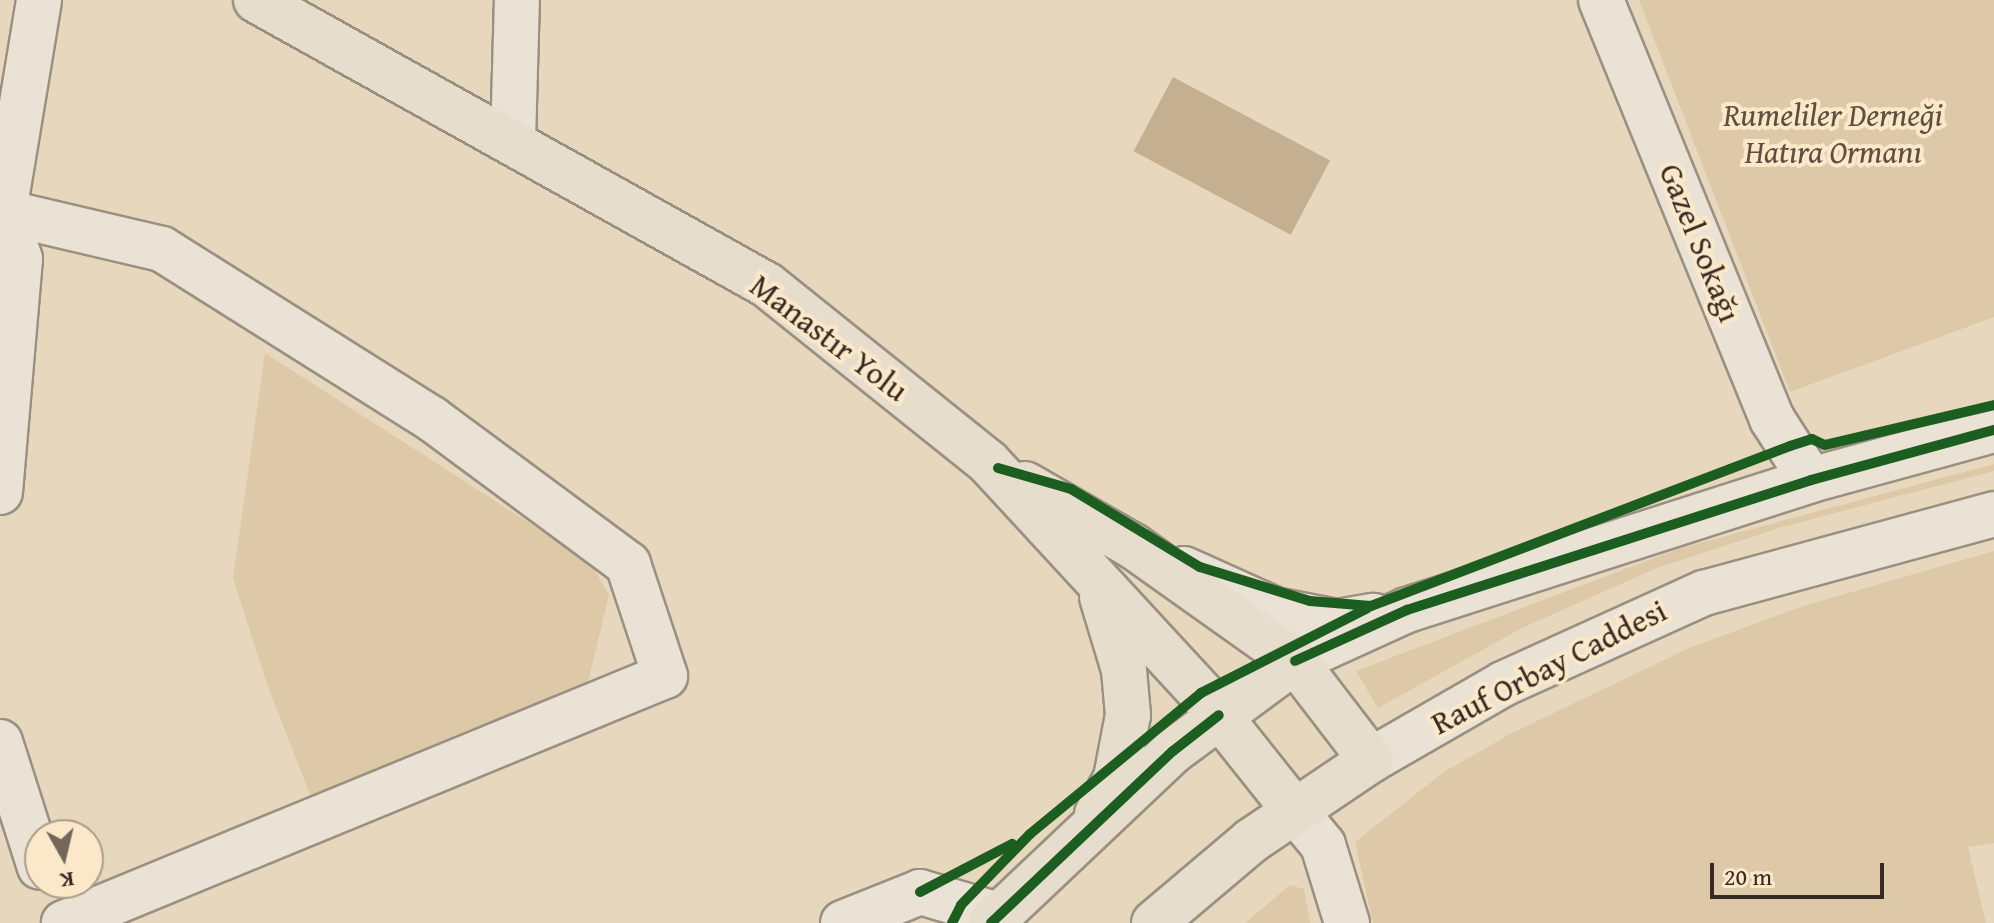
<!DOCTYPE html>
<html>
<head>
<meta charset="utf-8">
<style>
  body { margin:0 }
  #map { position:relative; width:1994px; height:923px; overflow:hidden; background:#e6d7bd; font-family:"Gentium Book Plus",serif }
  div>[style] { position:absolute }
  .green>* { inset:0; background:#ddc9a7 }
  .water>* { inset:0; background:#c4b091; transform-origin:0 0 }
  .roads { filter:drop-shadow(2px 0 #9a9082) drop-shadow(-2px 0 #9a9082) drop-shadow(0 2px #9a9082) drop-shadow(0 -2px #9a9082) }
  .minor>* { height:44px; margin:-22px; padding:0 22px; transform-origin:22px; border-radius:22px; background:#e9e2d5 }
  .major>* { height:44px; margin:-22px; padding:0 22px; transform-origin:22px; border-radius:22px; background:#e6ddcd }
  .cycleway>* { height:10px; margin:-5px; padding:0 5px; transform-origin:5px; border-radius:5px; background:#1b5e20 }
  span { translate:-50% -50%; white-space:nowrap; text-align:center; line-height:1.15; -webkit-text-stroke:8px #fae8c9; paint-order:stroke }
  .park-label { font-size:32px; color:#5f4f40; font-style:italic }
  .street-label { font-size:32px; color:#372a24 }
  .north { position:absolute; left:24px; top:819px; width:80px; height:80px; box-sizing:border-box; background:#fae8c9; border:2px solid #ac9c87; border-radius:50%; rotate:172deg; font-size:22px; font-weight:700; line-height:32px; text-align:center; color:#372a24 }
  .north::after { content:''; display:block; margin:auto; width:28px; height:36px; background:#74675a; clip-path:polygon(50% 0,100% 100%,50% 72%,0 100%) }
  .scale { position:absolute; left:1710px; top:863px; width:174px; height:36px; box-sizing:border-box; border:4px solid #372a24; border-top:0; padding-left:10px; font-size:24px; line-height:28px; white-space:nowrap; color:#372a24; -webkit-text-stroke:6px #fae8c9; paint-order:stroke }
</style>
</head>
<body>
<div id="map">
  <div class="green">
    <div style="clip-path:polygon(1639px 0,1994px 0,1994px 317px,1790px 392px)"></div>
    <div style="clip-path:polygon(265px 353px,590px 562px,609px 595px,585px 694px,313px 802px,267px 684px,233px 578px)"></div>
    <div style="clip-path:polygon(1994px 464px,1994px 471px,1782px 527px,1657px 568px,1522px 628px,1378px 708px,1356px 671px,1678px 549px)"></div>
    <div style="clip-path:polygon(1994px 551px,1994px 843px,1968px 847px,1986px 923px,1373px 923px,1355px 842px,1444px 772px,1512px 733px,1689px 648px,1800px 607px)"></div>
    <div style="clip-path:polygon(1290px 885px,1304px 889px,1310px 923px,1245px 923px)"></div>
  </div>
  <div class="water">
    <div style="left:1173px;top:77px;width:178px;height:84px;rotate:28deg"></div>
  </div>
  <div class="roads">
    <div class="minor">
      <div style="left:1601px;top:0;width:453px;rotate:67.8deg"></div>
      <div style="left:1772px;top:419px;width:72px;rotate:57.4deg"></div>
      <div style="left:513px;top:141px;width:141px;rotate:-88.4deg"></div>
      <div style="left:4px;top:212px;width:162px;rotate:13.2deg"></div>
      <div style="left:162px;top:249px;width:319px;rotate:32.2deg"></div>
      <div style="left:432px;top:419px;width:244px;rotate:36.5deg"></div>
      <div style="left:628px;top:564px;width:118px;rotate:71.7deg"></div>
      <div style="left:665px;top:676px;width:650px;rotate:157.66deg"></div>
      <div style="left:0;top:492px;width:234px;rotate:-85.1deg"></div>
      <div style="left:20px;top:259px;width:50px;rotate:-108.8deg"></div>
      <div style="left:4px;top:212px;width:215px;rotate:-80.6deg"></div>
      <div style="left:1184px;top:569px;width:100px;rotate:24.3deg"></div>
      <div style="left:1275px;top:610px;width:64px;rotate:10.8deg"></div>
      <div style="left:1338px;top:622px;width:36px;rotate:-10deg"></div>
      <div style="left:1295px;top:661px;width:123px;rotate:-24.5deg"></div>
      <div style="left:1407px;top:610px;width:424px;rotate:-17.8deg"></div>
      <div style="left:1811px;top:480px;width:190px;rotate:-15.3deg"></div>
      <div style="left:0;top:742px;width:131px;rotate:72.3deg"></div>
      <div style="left:1371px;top:760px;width:152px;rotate:-29.9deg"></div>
      <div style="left:1503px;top:684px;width:221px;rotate:-24.4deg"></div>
      <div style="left:1704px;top:593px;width:301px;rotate:-15.2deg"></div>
      <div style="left:1295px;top:811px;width:44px;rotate:50.5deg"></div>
      <div style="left:1323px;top:845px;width:82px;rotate:72.9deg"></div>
      <div style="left:843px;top:923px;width:83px;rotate:-21.9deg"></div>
      <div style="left:920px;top:892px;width:81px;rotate:16.4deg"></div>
    </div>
    <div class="major">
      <div style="left:256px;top:0;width:585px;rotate:29.15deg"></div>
      <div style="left:767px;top:285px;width:283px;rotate:38.7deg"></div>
      <div style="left:988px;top:462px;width:314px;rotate:47.3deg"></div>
      <div style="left:1201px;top:693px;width:151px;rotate:51.5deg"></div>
      <div style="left:1025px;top:484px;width:125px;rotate:29.9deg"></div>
      <div style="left:1133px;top:546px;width:199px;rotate:35.4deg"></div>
      <div style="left:1295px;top:661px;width:125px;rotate:52.5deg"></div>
      <div style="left:1371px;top:760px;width:145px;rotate:146deg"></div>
      <div style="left:1251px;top:841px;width:127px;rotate:139.8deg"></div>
      <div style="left:1097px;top:814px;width:41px;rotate:-62.2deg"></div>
      <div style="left:1116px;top:778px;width:64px;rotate:-79.2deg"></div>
      <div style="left:1128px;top:715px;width:45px;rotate:-95.1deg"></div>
      <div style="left:1124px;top:670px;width:76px;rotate:-106.8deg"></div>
      <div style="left:991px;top:923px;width:250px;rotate:-43.4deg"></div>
      <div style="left:1173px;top:751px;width:152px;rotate:-36.4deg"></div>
    </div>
  </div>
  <div class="cycleway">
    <div style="left:998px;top:468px;width:76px;rotate:16deg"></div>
    <div style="left:1071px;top:489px;width:151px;rotate:31.2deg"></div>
    <div style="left:1200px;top:567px;width:115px;rotate:17.2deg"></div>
    <div style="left:1310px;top:601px;width:61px;rotate:4.7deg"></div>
    <div style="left:1371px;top:606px;width:449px;rotate:-20.9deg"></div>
    <div style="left:1790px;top:446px;width:23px;rotate:-18deg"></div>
    <div style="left:1812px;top:439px;width:14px;rotate:25deg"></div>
    <div style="left:1825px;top:445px;width:174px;rotate:-13.3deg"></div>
    <div style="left:1295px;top:661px;width:123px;rotate:-24.5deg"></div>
    <div style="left:1407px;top:610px;width:424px;rotate:-17.8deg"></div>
    <div style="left:1811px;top:480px;width:190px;rotate:-15.3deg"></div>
    <div style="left:920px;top:892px;width:104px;rotate:-27.6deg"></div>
    <div style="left:952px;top:923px;width:20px;rotate:-63deg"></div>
    <div style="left:961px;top:905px;width:99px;rotate:-45.8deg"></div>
    <div style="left:1030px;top:834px;width:222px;rotate:-39.5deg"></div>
    <div style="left:1201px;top:693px;width:187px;rotate:-27deg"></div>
    <div style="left:991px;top:923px;width:250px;rotate:-43.4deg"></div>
    <div style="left:1173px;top:751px;width:58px;rotate:-38deg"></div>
  </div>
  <div class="park-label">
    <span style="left:1833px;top:134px">Rumeliler Derneği<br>Hatıra Ormanı</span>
  </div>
  <div class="street-label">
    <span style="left:1700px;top:243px;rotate:68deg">Gazel Sokağı</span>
    <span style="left:829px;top:338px;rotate:37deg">Manastır Yolu</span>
    <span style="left:1549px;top:667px;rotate:-27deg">Rauf Orbay Caddesi</span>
  </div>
  <div class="north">K</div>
  <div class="scale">20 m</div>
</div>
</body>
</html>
